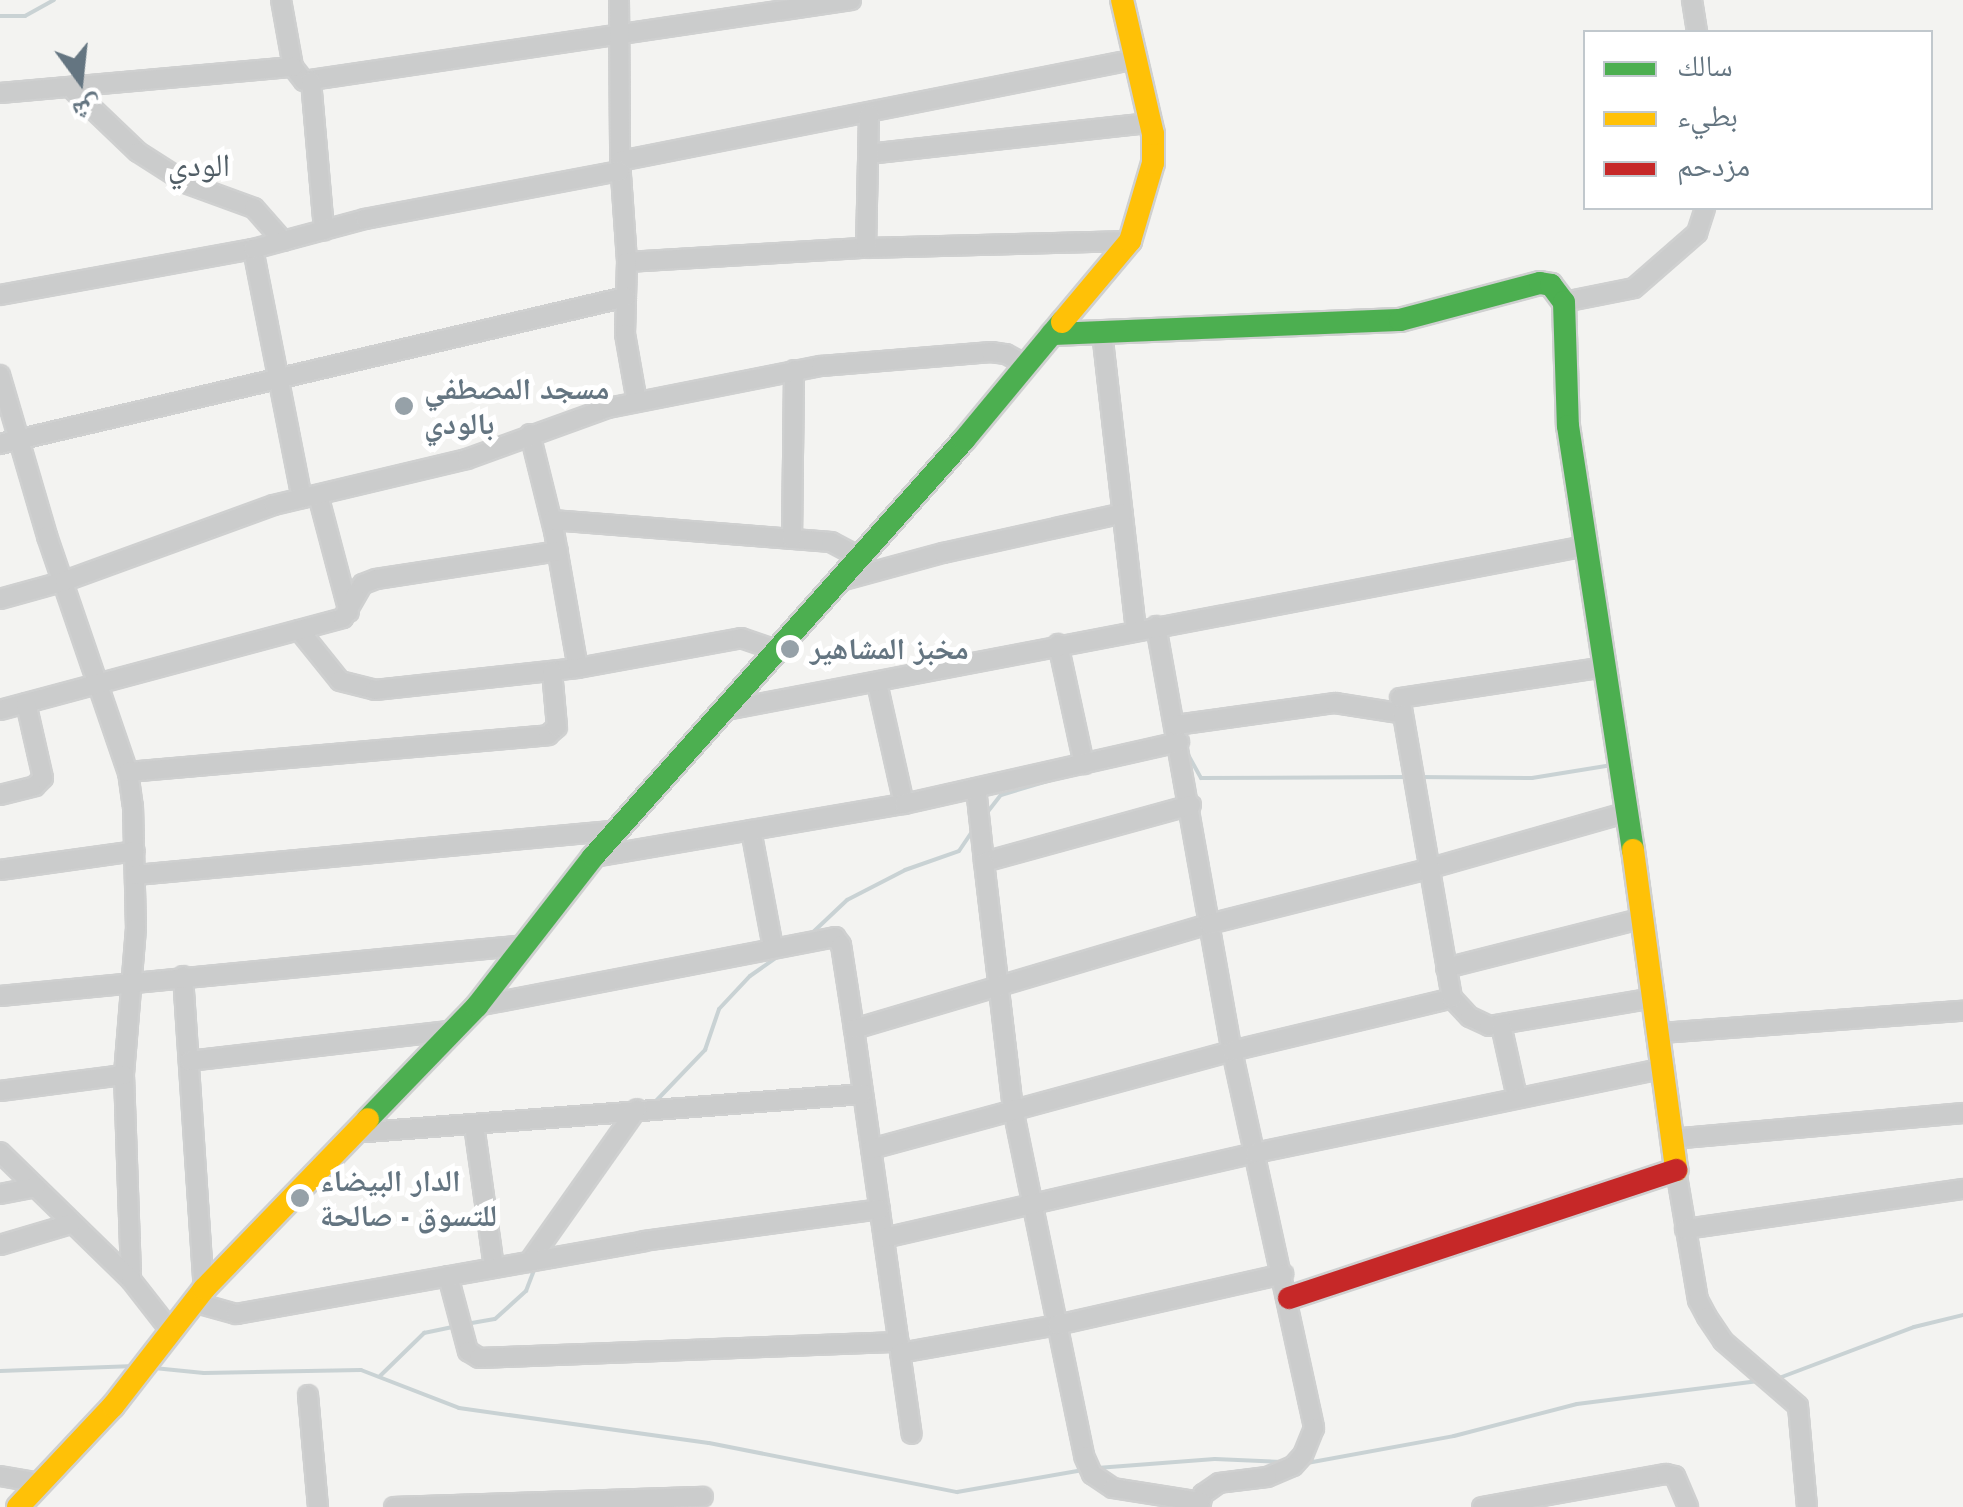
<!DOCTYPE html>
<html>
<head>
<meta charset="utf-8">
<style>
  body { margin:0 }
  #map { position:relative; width:1963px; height:1507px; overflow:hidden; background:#f3f3f1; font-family:Jost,"Noto Naskh Arabic",sans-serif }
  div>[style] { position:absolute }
  .stream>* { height:4px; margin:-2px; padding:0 2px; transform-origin:2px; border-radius:2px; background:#c9d2d4 }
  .roads { filter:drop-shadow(2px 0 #cfd0d0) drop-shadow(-2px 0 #cfd0d0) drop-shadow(0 2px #cfd0d0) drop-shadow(0 -2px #cfd0d0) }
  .street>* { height:18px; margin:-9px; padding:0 9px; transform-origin:9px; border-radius:9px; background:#cbcccc }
  .fast>* { height:22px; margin:-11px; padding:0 11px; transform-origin:11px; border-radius:11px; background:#4caf50 }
  .slow>* { height:22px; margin:-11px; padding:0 11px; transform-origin:11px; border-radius:11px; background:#ffc107 }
  .jam>* { height:22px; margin:-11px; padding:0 11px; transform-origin:11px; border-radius:11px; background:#c62828 }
  .dots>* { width:28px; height:28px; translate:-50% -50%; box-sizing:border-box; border:5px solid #fff; border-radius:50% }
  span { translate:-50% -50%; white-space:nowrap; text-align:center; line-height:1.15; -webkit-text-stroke:10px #fff; paint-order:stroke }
  .poi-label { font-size:30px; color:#647581; font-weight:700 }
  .left { translate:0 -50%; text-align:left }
  .neighbourhood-label { font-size:32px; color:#515e66 }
  .legend { position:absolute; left:1583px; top:30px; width:350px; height:180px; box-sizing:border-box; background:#fff; border:2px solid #c1c8cd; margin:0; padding:12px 18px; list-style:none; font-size:30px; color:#647581 }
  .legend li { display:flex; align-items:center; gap:20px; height:50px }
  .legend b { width:50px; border:2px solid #c1c8cd }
  .north { position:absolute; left:30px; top:30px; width:100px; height:100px; -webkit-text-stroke:8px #fff; paint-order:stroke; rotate:165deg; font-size:28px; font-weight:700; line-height:40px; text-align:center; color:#647581 }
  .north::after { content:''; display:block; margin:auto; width:35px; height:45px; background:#647581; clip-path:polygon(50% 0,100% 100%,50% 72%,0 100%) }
</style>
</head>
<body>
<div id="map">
  <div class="stream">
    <div style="left:0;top:16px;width:25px"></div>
    <div style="left:25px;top:16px;width:33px;rotate:-29deg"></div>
    <div style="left:1186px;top:751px;width:31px;rotate:61deg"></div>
    <div style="left:1201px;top:778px;width:208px;rotate:-0.3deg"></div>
    <div style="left:1418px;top:777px;width:114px;rotate:0.5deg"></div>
    <div style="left:1532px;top:778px;width:81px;rotate:-9.2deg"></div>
    <div style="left:986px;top:814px;width:24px;rotate:-52deg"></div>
    <div style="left:1001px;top:795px;width:52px;rotate:-16.7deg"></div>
    <div style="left:810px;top:935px;width:51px;rotate:-43.4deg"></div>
    <div style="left:847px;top:900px;width:65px;rotate:-27.3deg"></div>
    <div style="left:905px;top:870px;width:57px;rotate:-19.4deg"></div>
    <div style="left:959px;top:851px;width:27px;rotate:-56deg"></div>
    <div style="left:654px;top:1103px;width:74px;rotate:-46.1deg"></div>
    <div style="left:705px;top:1050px;width:43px;rotate:-71.1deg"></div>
    <div style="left:719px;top:1009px;width:45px;rotate:-46.8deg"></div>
    <div style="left:750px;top:976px;width:38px;rotate:-35deg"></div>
    <div style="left:466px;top:1324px;width:29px;rotate:-10deg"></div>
    <div style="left:495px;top:1319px;width:42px;rotate:-42.1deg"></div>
    <div style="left:526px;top:1291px;width:25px;rotate:-69deg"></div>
    <div style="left:154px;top:1368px;width:50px;rotate:5.7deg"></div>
    <div style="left:204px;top:1373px;width:157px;rotate:-1.1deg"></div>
    <div style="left:361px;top:1370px;width:105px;rotate:21.2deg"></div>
    <div style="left:459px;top:1408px;width:252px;rotate:8deg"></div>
    <div style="left:709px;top:1443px;width:253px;rotate:11.2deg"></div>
    <div style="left:957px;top:1492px;width:128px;rotate:-9.9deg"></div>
    <div style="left:0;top:1371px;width:135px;rotate:-2.1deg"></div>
    <div style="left:380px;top:1376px;width:62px;rotate:-44.3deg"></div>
    <div style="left:424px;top:1333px;width:34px;rotate:-12deg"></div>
    <div style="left:1779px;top:1378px;width:144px;rotate:-20.7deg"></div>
    <div style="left:1914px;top:1327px;width:50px;rotate:-13.8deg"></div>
    <div style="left:1307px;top:1463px;width:149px;rotate:-10.4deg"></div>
    <div style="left:1454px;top:1436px;width:127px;rotate:-14.6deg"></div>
    <div style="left:1577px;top:1404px;width:183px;rotate:-7.2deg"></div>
    <div style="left:1097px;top:1468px;width:118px;rotate:-4.4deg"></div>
    <div style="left:1215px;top:1459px;width:67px;rotate:2.6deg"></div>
  </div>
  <div class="roads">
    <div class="street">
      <div style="left:281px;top:0;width:68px;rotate:79.8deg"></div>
      <div style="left:293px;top:67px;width:18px;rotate:52deg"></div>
      <div style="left:304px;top:81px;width:553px;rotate:-8.42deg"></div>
      <div style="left:619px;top:0;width:161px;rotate:89.6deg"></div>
      <div style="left:620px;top:161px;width:101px;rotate:86deg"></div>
      <div style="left:627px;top:262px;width:239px;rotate:-3.4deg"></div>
      <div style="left:866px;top:248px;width:264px;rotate:-1.5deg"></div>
      <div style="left:1692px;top:0;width:32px;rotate:81deg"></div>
      <div style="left:311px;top:81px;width:150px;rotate:85deg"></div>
      <div style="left:72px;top:89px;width:91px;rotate:43.7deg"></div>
      <div style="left:138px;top:152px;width:59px;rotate:32.6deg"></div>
      <div style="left:188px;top:184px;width:70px;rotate:20deg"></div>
      <div style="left:254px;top:208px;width:44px;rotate:48.7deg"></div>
      <div style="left:0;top:93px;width:294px;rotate:-5.1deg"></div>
      <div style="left:868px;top:154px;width:284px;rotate:-6.3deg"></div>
      <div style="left:620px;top:161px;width:526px;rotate:-11.18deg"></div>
      <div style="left:866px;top:248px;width:134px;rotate:-88.7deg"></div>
      <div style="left:253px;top:249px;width:254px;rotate:78.9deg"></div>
      <div style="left:627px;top:262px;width:72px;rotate:91.6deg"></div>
      <div style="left:625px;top:334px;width:69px;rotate:80deg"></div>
      <div style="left:0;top:295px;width:257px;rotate:-10.3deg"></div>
      <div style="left:253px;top:249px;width:116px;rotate:-15deg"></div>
      <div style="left:365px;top:219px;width:259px;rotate:-10.7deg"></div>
      <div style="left:1564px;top:302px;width:71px;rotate:-11.3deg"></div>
      <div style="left:1634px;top:288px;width:84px;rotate:-41.1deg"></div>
      <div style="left:1697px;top:233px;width:26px;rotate:-72deg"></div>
      <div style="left:1102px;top:332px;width:300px;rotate:83.5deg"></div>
      <div style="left:0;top:375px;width:168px;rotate:73.7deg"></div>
      <div style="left:47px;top:536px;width:250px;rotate:71.1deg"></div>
      <div style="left:128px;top:772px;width:34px;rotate:82deg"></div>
      <div style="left:133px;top:806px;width:122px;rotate:88.6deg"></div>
      <div style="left:136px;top:928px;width:147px;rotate:94.7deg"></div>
      <div style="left:124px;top:1075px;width:205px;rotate:88deg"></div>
      <div style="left:530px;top:434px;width:100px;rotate:76.1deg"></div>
      <div style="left:554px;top:531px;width:139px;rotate:80.1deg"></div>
      <div style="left:0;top:444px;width:643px;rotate:-13.22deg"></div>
      <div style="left:318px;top:495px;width:121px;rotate:75.2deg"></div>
      <div style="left:552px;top:520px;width:280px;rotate:4.5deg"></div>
      <div style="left:831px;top:542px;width:32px;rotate:28deg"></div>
      <div style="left:792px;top:539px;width:169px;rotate:-89.3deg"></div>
      <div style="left:836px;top:582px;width:111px;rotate:-15.2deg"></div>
      <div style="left:943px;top:553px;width:184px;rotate:-12.5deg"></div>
      <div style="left:0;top:599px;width:67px;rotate:-15.5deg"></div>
      <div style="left:65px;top:581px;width:222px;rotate:-20deg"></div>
      <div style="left:274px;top:505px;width:198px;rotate:-13.4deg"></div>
      <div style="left:467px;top:459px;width:150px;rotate:-19.9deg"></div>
      <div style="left:608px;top:408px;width:217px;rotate:-11.2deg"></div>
      <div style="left:821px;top:366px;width:171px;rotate:-4.7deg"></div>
      <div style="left:991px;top:352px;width:15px;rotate:8deg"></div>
      <div style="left:1006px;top:354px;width:23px;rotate:29deg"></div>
      <div style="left:1156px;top:626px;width:432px;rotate:79.9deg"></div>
      <div style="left:1232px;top:1051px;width:386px;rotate:77.7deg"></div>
      <div style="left:1314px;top:1428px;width:29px;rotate:112deg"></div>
      <div style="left:1303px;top:1455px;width:15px;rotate:132deg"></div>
      <div style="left:1293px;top:1466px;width:28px;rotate:157deg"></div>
      <div style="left:1267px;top:1477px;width:48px;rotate:172.9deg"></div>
      <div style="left:1219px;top:1483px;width:19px;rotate:145deg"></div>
      <div style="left:1203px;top:1494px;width:13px;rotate:103deg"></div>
      <div style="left:299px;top:630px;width:65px;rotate:51.2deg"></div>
      <div style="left:340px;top:681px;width:36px;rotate:14deg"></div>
      <div style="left:375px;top:690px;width:204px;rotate:-6.2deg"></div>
      <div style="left:578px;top:668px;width:166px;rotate:-10.4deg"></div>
      <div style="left:741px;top:638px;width:37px;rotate:19deg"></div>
      <div style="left:1058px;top:644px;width:123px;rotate:77.8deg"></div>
      <div style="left:877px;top:683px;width:124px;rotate:77.4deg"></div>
      <div style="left:0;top:710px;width:355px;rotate:-15deg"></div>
      <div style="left:343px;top:618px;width:39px;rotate:-60deg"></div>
      <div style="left:363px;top:584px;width:14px;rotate:-21deg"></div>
      <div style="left:376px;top:579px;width:184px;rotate:-8.7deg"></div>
      <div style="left:721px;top:711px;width:881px;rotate:-10.8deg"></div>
      <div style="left:1176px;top:725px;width:161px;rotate:-7.9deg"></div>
      <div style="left:1335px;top:703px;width:65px;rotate:8.9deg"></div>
      <div style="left:128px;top:772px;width:422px;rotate:-5deg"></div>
      <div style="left:548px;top:735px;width:12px;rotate:-42deg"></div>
      <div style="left:557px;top:727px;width:56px;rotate:-95.1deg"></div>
      <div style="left:976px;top:788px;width:74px;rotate:83.8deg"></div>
      <div style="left:0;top:795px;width:36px;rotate:-14deg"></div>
      <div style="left:35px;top:786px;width:11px;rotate:-45deg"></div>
      <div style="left:43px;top:778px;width:77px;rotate:-102.8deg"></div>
      <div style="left:1191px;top:805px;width:215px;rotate:164.6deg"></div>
      <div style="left:984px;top:862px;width:249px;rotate:83.3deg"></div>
      <div style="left:1013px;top:1109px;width:354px;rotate:78.4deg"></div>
      <div style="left:1084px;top:1456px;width:20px;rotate:66deg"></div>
      <div style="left:1092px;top:1474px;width:25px;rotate:34deg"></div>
      <div style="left:1113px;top:1488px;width:89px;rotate:9deg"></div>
      <div style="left:751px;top:830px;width:119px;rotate:79.4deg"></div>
      <div style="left:593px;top:857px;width:315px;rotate:-9.7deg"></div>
      <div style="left:904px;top:804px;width:282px;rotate:-12.7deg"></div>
      <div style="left:0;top:870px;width:136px;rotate:-8deg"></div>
      <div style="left:136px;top:875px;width:483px;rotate:-5.3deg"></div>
      <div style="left:1446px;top:968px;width:204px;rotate:-14.2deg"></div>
      <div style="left:183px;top:976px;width:314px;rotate:86.2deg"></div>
      <div style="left:0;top:996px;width:529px;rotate:-5.53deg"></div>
      <div style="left:1452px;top:998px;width:26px;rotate:47deg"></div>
      <div style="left:1470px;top:1017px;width:21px;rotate:25deg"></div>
      <div style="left:1489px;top:1026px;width:168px;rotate:-9.6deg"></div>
      <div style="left:477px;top:1006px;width:365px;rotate:-10.9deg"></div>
      <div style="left:835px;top:937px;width:10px;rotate:53deg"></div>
      <div style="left:841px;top:945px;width:85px;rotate:81.2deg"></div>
      <div style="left:854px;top:1029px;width:409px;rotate:81.9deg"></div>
      <div style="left:1501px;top:1025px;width:74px;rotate:77.5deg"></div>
      <div style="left:854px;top:1029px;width:370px;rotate:-16.5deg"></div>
      <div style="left:1209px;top:924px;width:226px;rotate:-14.1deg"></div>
      <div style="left:1428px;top:869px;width:205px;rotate:-15.9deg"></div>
      <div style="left:1660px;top:1033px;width:304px;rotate:-4.2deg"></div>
      <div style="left:189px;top:1061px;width:268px;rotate:-6.6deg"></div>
      <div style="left:0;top:1091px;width:125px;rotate:-7.4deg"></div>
      <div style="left:474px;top:1125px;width:144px;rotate:82deg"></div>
      <div style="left:354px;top:1133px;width:510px;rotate:-4.38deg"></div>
      <div style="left:1672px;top:1139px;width:292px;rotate:-5.1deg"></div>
      <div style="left:871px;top:1149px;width:374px;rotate:-15.2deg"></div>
      <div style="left:1232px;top:1051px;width:226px;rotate:-13.5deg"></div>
      <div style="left:1452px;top:998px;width:304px;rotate:-99.8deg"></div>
      <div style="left:1400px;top:698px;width:208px;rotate:-8.6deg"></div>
      <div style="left:0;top:1152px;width:183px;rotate:44.3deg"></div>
      <div style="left:131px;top:1280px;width:63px;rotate:52deg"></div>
      <div style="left:1676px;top:1170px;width:132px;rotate:80.4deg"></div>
      <div style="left:1698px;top:1300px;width:19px;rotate:62deg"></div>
      <div style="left:1707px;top:1317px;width:29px;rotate:56deg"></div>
      <div style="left:1723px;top:1341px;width:99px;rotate:40.9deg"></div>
      <div style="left:1798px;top:1406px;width:101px;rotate:84.9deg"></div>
      <div style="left:0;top:1194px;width:36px;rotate:-11deg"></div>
      <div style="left:1685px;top:1229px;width:281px;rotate:-8.2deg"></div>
      <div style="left:884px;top:1238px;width:381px;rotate:-12.9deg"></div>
      <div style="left:1255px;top:1153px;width:418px;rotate:-11.7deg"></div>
      <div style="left:0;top:1245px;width:74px;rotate:-16.5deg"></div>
      <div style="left:529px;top:1262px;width:187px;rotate:-54.8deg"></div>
      <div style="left:448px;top:1276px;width:78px;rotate:75.1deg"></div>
      <div style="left:468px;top:1351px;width:13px;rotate:32deg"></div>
      <div style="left:479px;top:1358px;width:420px;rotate:-2.2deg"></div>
      <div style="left:193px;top:1302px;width:45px;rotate:15.6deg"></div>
      <div style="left:236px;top:1314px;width:414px;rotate:-10.1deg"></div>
      <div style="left:644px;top:1241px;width:238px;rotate:-7.7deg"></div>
      <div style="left:900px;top:1353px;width:159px;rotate:-10.1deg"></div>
      <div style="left:1057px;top:1325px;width:232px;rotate:-12.7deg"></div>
      <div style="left:308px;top:1395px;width:112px;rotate:84.9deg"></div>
      <div style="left:0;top:1476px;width:40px;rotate:10deg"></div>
      <div style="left:394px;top:1507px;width:309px;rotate:-1.9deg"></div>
      <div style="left:1482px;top:1507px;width:187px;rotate:-10.2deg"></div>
      <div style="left:1666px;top:1474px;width:9px;rotate:13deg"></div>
      <div style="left:1675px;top:1476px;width:34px;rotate:67deg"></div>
    </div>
    <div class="fast">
      <div style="left:1052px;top:334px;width:348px;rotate:-2.3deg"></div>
      <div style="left:1400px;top:320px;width:145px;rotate:-14.8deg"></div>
      <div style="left:1540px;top:283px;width:11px;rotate:10deg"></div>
      <div style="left:1551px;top:285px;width:21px;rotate:53deg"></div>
      <div style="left:1564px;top:302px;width:124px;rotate:88.2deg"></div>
      <div style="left:1568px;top:426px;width:429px;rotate:81.3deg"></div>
      <div style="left:368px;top:1119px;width:157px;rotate:-46deg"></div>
      <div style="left:477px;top:1006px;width:189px;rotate:-52.1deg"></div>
      <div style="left:593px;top:857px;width:558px;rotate:-48.34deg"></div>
      <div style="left:964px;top:440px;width:153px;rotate:-50.3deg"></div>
    </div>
    <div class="slow">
      <div style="left:1062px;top:322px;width:106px;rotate:-50deg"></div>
      <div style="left:1130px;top:241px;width:81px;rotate:-73.6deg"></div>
      <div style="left:1153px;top:163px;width:29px;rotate:-90deg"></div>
      <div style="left:1153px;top:134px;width:138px;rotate:-103deg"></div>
      <div style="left:1633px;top:850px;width:323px;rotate:82.3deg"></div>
      <div style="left:18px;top:1507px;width:139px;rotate:-46.8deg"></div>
      <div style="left:113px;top:1406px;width:148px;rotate:-52.1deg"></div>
      <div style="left:204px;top:1289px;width:236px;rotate:-46deg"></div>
    </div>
    <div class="jam">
      <div style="left:1289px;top:1298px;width:408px;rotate:-18.3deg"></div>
    </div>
  </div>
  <div class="dots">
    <div style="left:404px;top:406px;background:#96a1a8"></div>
    <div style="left:790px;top:649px;background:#96a1a8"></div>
    <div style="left:300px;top:1198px;background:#96a1a8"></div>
  </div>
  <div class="poi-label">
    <span class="left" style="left:424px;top:406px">مسجد المصطفي<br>بالودي</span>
    <span class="left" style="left:810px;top:649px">مخبز المشاهير</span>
    <span class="left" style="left:320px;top:1198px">الدار البيضاء<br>للتسوق - صالحة</span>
  </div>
  <div class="neighbourhood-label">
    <span style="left:199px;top:165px">الودي</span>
  </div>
  <ul class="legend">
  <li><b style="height:12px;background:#4caf50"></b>سالك</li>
  <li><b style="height:12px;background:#ffc107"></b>بطيء</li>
  <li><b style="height:12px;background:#c62828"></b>مزدحم</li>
  </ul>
  <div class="north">ش</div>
</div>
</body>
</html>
